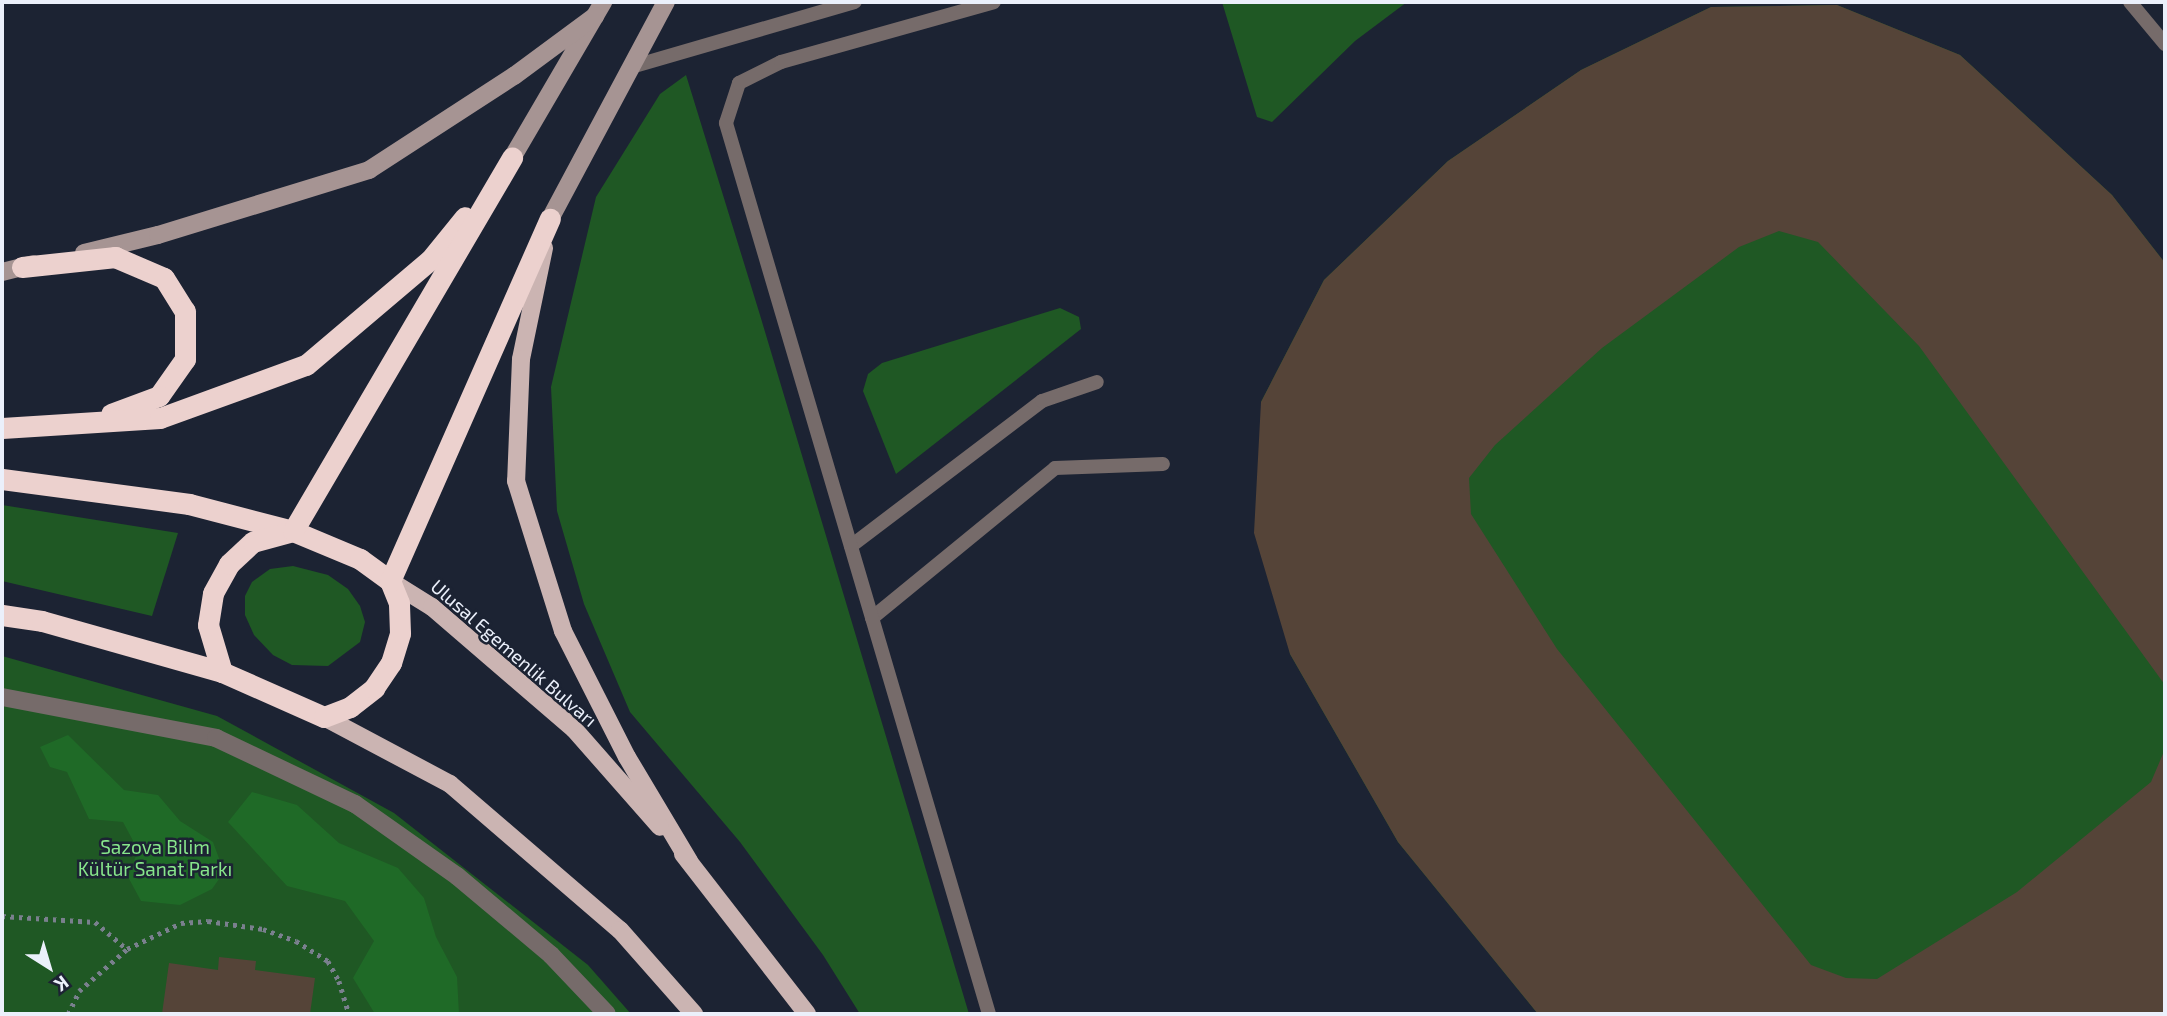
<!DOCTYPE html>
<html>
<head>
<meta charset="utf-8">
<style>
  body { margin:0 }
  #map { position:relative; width:2167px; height:1016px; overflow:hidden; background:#1c2333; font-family:"Exo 2",sans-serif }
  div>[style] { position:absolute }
  .green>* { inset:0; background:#1f5824 }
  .forest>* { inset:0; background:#1f6a27 }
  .building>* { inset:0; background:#554438 }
  .path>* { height:4.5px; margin-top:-2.25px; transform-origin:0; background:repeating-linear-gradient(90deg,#7a808e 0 3.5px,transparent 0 8.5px) }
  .lane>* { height:14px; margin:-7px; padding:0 7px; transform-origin:7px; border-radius:7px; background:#766b6a }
  .street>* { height:18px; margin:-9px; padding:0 9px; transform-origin:9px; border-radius:9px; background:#766b6a }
  .secondary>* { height:18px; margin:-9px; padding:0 9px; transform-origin:9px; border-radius:9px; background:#a69493 }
  .primary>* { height:18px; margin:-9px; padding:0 9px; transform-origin:9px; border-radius:9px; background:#cbb4b2 }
  .highway>* { height:21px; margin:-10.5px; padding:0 10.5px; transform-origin:10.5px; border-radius:10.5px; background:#ecd1ce }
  span { translate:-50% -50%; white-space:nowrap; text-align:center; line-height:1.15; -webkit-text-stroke:5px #1c2333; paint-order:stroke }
  .street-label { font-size:19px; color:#ebf0fb }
  .park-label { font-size:19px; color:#87e68b }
  .frame { position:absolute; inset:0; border:4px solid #ebf0fb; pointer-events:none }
  .north { position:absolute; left:14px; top:932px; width:70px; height:70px; -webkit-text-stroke:5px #1c2333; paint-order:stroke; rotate:143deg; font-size:19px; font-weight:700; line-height:28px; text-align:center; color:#ebf0fb }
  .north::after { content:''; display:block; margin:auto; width:24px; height:32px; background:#ebf0fb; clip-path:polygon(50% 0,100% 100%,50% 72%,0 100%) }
</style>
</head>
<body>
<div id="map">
  <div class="green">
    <div style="clip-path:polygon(1222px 2px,1407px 2px,1355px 41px,1272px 122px,1257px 117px)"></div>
    <div style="clip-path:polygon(1837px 5px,1960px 55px,2112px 195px,2165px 263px,2165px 1014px,1538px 1014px,1398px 842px,1290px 654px,1261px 402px,1324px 280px,1448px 161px,1581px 70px,1711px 7px)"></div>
    <div style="clip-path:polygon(686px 75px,760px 315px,969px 1014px,860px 1014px,823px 955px,740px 842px,630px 712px,584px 604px,557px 511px,551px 387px,596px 197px,660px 94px)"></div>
    <div style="clip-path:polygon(1060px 308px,1079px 317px,1081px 329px,896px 474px,863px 391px,868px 374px,882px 363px)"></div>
    <div style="clip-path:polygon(2px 505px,178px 533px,152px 616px,2px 581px)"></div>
    <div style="clip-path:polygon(293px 566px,328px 575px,348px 589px,360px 606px,365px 622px,360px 642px,328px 666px,292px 665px,273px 655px,254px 635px,245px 615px,245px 596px,252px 582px,270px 569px)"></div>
    <div style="clip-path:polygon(2px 656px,217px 716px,394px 813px,588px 965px,631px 1014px,2px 1014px)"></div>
  </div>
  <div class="forest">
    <div style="clip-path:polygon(68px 735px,124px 790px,158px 795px,180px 821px,213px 842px,224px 872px,212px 889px,180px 905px,141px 901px,128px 877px,138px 850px,123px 822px,89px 819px,67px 772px,50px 767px,40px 747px)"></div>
    <div style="clip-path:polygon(252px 792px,297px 805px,339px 843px,398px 868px,424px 898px,436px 937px,457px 977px,459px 1014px,375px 1014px,353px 978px,374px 941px,345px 901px,287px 886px,228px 822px)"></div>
  </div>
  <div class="building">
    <div style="clip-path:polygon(1837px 5px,1960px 55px,2112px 195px,2165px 263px,2165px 685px,1919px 346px,1818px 242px,1779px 231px,1739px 247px,1602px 348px,1495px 445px,1469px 478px,1471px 514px,1557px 649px,1811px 965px,1846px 978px,1877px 979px,2017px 892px,2151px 782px,2165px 749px,2165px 1014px,1538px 1014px,1398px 842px,1290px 654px,1254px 533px,1261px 402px,1324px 280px,1448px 161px,1581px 70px,1711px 7px)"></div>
    <div style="clip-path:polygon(219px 957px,256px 961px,255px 970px,315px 978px,310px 1014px,162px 1014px,169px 963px,218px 970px)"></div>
  </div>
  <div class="path">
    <div style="left:2px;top:916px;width:93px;rotate:3.7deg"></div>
    <div style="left:95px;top:922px;width:42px;rotate:40.2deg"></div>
    <div style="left:68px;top:1014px;width:25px;rotate:-64deg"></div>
    <div style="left:79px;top:991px;width:64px;rotate:-41.2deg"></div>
    <div style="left:127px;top:949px;width:60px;rotate:-25.7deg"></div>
    <div style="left:181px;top:923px;width:27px;rotate:-4deg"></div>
    <div style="left:208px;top:921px;width:56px;rotate:8.3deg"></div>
    <div style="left:263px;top:929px;width:35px;rotate:20deg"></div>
    <div style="left:296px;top:941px;width:38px;rotate:32deg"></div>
    <div style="left:328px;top:961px;width:23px;rotate:61deg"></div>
    <div style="left:339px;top:981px;width:34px;rotate:73deg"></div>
  </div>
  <div class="lane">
    <div style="left:2130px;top:2px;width:55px;rotate:50.2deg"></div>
    <div style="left:631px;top:67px;width:233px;rotate:-16.2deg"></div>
    <div style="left:851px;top:546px;width:240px;rotate:-37.2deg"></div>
    <div style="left:1042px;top:401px;width:58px;rotate:-19.1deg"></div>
    <div style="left:872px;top:618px;width:237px;rotate:-39.3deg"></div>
    <div style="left:1055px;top:468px;width:108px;rotate:-2.1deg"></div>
    <div style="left:989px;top:1014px;width:929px;rotate:-106.45deg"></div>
    <div style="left:726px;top:123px;width:42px;rotate:-72deg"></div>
    <div style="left:739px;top:83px;width:47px;rotate:-26.6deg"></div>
    <div style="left:781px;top:62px;width:221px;rotate:-15.7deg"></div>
  </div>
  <div class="street">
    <div style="left:2px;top:697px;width:218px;rotate:10.8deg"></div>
    <div style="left:216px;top:738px;width:154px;rotate:25.4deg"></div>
    <div style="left:355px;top:804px;width:125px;rotate:35.2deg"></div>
    <div style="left:457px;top:876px;width:123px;rotate:40deg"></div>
    <div style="left:551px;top:955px;width:81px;rotate:46.5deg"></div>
  </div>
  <div class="secondary">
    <div style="left:512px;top:158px;width:181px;rotate:-59.7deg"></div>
    <div style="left:550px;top:219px;width:246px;rotate:-61.9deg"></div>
    <div style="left:84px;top:253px;width:76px;rotate:-13.7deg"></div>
    <div style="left:158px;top:235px;width:221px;rotate:-17.1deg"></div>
    <div style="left:369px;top:170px;width:173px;rotate:-33deg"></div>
    <div style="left:514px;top:76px;width:101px;rotate:-36.5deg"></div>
    <div style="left:2px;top:272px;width:32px;rotate:-14deg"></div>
  </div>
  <div class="primary">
    <div style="left:544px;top:248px;width:113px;rotate:101.7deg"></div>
    <div style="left:521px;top:359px;width:122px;rotate:92.3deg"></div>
    <div style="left:516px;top:481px;width:157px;rotate:72.6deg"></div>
    <div style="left:563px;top:631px;width:141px;rotate:63.1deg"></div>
    <div style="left:627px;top:757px;width:121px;rotate:59.2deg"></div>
    <div style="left:390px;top:581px;width:49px;rotate:31.8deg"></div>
    <div style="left:432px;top:607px;width:187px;rotate:40.7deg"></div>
    <div style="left:574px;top:729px;width:130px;rotate:48.7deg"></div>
    <div style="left:324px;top:717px;width:143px;rotate:28deg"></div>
    <div style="left:450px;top:784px;width:224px;rotate:40.7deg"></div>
    <div style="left:620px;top:930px;width:112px;rotate:48.6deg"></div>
    <div style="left:683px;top:854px;width:202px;rotate:52.2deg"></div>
  </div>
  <div class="highway">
    <div style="left:22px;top:267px;width:94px;rotate:-6.1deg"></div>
    <div style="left:115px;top:257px;width:53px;rotate:23.2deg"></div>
    <div style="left:164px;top:278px;width:39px;rotate:58deg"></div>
    <div style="left:185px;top:311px;width:48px;rotate:90deg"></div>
    <div style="left:185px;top:359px;width:45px;rotate:125.1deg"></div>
    <div style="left:159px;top:396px;width:51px;rotate:159.4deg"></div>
    <div style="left:2px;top:428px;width:158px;rotate:-3.6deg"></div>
    <div style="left:160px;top:418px;width:155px;rotate:-20deg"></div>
    <div style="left:306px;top:365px;width:162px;rotate:-40.3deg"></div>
    <div style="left:430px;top:260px;width:55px;rotate:-50.9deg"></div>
    <div style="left:2px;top:479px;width:189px;rotate:7.6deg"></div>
    <div style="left:189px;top:504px;width:107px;rotate:14.6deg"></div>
    <div style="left:293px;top:531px;width:73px;rotate:22.7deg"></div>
    <div style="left:360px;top:559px;width:37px;rotate:36deg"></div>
    <div style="left:2px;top:615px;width:40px;rotate:8.5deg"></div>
    <div style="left:42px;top:621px;width:187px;rotate:15.8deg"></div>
    <div style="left:222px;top:672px;width:111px;rotate:23.8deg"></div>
    <div style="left:324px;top:717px;width:28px;rotate:-21deg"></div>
    <div style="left:350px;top:707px;width:31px;rotate:-38deg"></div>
    <div style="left:374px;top:688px;width:30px;rotate:-56deg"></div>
    <div style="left:391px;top:663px;width:31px;rotate:-73deg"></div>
    <div style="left:400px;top:633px;width:30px;rotate:-92deg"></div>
    <div style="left:399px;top:603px;width:24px;rotate:-112deg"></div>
    <div style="left:390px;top:581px;width:396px;rotate:-66.2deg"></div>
    <div style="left:222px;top:672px;width:49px;rotate:-106.6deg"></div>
    <div style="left:208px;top:625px;width:32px;rotate:-81deg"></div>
    <div style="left:213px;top:593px;width:33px;rotate:-61deg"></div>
    <div style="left:229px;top:564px;width:33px;rotate:-43deg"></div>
    <div style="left:253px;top:542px;width:41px;rotate:-15.4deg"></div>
    <div style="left:293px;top:531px;width:433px;rotate:-59.6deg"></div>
  </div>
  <div class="street-label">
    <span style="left:514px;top:653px;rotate:41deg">Ulusal Egemenlik Bulvarı</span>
  </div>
  <div class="park-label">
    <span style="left:155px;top:858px">Sazova Bilim<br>Kültür Sanat Parkı</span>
  </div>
  <div class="frame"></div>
  <div class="north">K</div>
</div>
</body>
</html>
